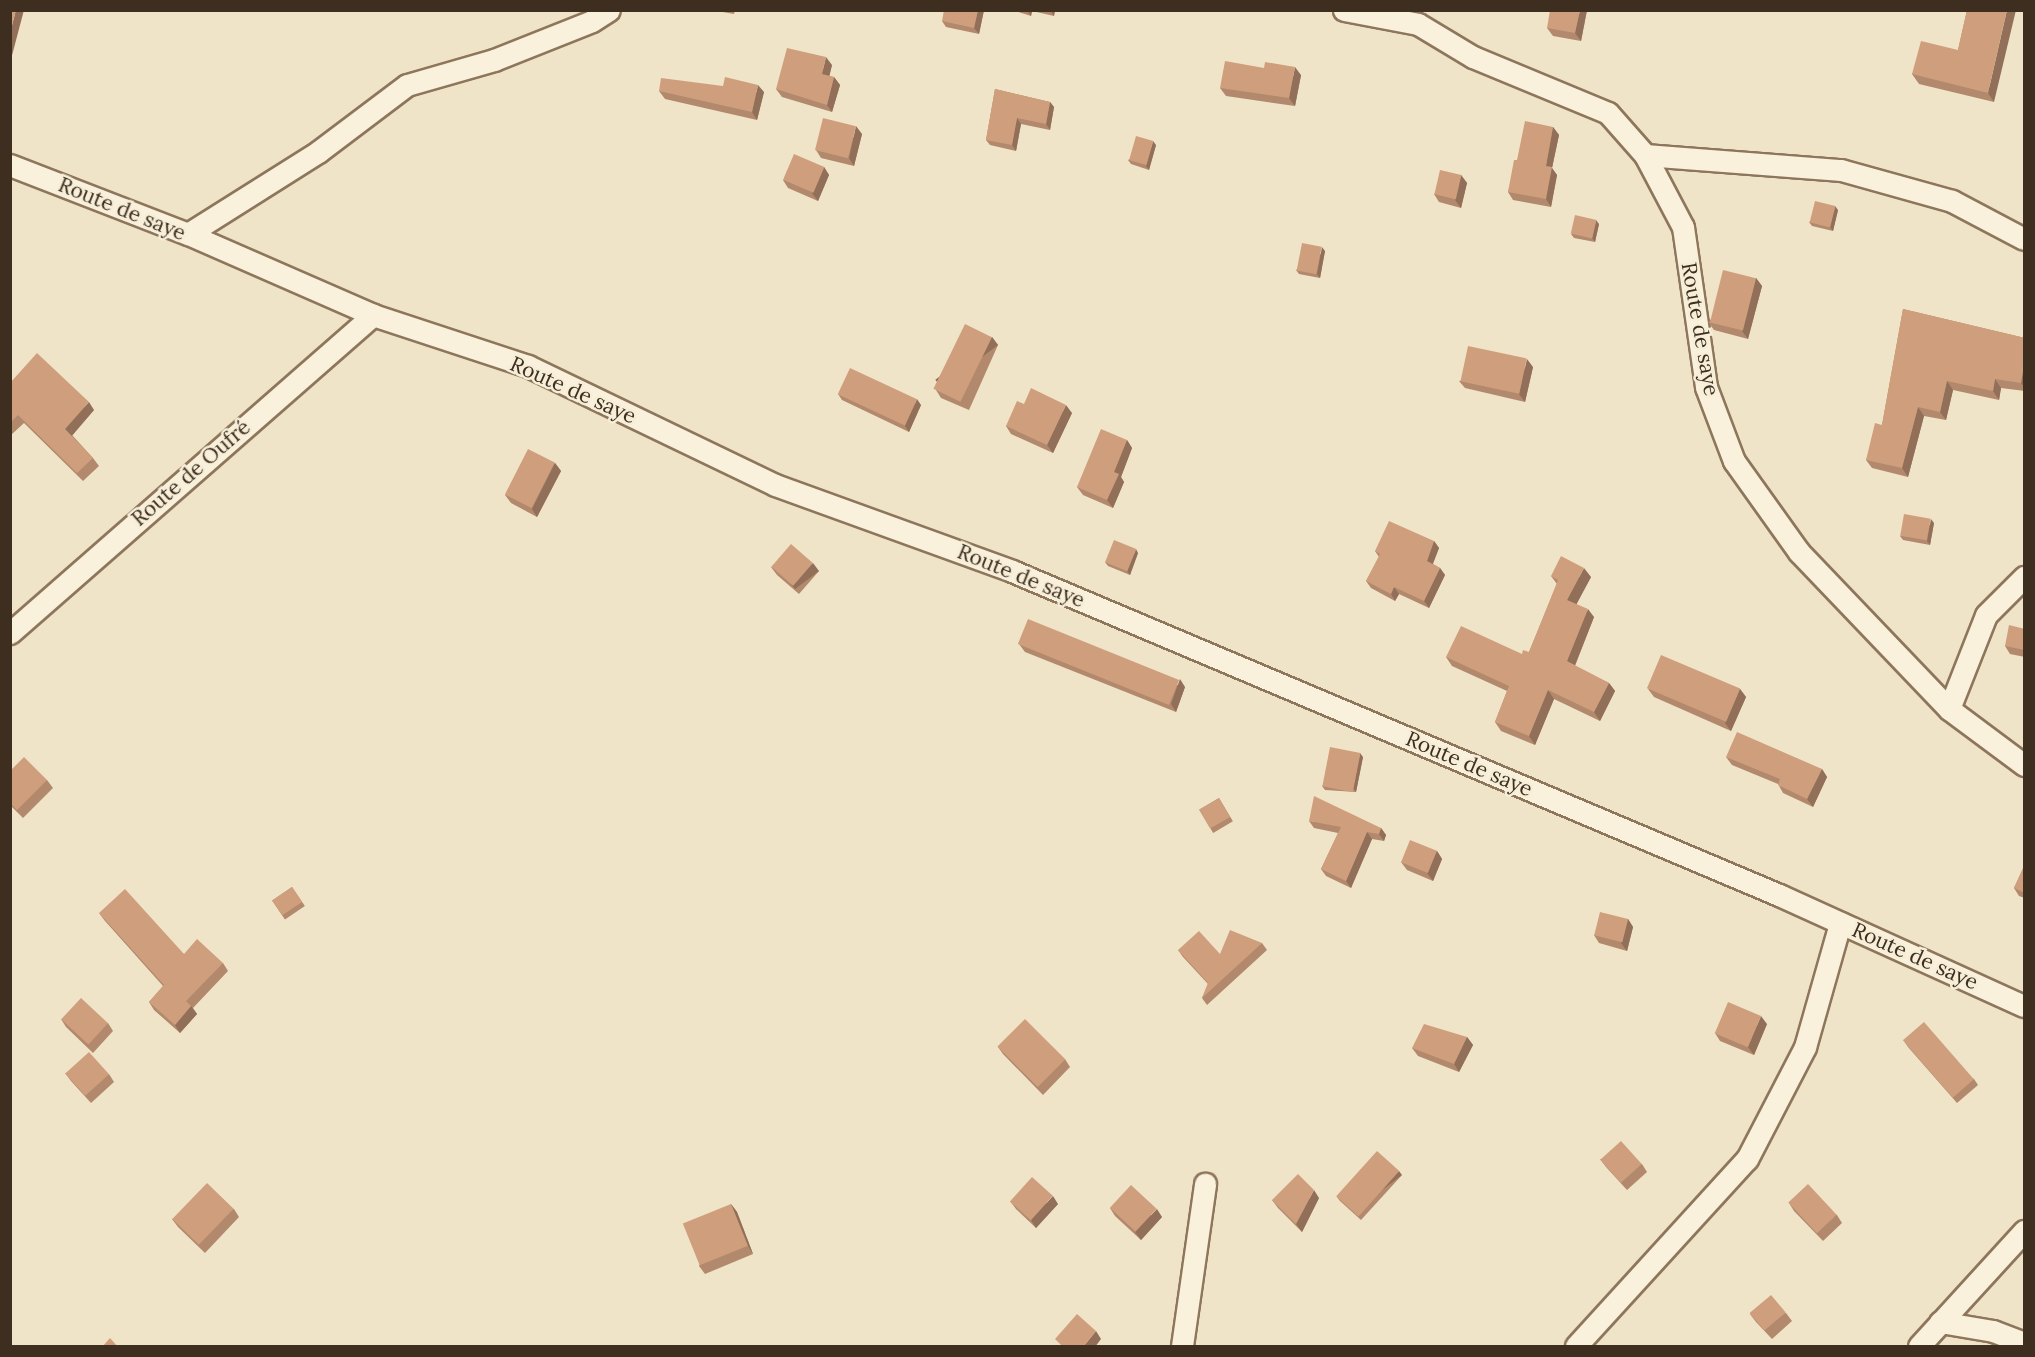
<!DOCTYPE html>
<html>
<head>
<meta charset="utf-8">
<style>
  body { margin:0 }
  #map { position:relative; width:2035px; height:1357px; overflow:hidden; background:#f0e4c8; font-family:Lora,serif }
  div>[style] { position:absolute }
  .roads { filter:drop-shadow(2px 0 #8d765c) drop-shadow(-2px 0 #8d765c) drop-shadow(0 2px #8d765c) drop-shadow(0 -2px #8d765c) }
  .street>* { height:21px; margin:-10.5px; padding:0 10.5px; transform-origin:10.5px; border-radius:10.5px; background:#faf1dc }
  .wall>* { inset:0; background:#b2896c; transform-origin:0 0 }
  .shaded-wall>* { inset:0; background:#916f58; transform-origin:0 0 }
  .building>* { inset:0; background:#cf9f7d; transform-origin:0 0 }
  span { translate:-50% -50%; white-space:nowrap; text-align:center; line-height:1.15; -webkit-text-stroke:5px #f7eed8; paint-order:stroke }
  .street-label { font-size:21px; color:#3d2e20 }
  .frame { position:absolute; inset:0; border:12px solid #3d2e20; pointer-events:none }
</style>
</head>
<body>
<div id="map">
  <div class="roads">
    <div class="street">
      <div style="left:1344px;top:10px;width:75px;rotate:10.7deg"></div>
      <div style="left:1418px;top:24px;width:64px;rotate:31deg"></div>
      <div style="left:1473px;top:57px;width:146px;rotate:22.5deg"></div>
      <div style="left:1608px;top:113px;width:56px;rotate:48.6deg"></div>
      <div style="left:1645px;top:155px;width:81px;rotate:62.2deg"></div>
      <div style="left:1683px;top:227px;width:162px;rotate:81.8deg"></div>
      <div style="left:1706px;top:387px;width:79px;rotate:69.3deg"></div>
      <div style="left:1734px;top:461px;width:112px;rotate:54.5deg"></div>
      <div style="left:1799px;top:552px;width:217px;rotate:46.3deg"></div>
      <div style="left:1949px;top:709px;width:94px;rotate:36.7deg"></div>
      <div style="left:1645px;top:155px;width:197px;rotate:4.4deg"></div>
      <div style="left:1841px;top:170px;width:115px;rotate:15.6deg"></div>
      <div style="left:1952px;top:201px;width:81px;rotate:27.8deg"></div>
      <div style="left:10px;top:165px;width:191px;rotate:21.2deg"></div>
      <div style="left:188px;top:234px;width:202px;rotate:23.6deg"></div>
      <div style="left:373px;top:315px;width:163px;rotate:18.2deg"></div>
      <div style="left:528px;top:366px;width:274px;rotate:25.7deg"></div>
      <div style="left:775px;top:485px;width:252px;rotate:19.9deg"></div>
      <div style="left:1012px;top:571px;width:833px;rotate:22.9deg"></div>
      <div style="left:1779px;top:895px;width:269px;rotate:24.4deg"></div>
      <div style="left:188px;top:234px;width:154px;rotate:-32.2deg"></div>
      <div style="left:318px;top:152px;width:111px;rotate:-37deg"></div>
      <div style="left:407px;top:85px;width:91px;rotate:-16deg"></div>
      <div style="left:494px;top:60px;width:105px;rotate:-21.7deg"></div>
      <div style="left:592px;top:21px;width:20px;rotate:-33deg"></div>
      <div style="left:10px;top:633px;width:483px;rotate:-41.2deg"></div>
      <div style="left:1949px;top:709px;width:101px;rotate:-68.5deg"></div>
      <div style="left:1986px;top:615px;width:54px;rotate:-45deg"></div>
      <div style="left:1940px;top:1322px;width:54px;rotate:9.6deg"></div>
      <div style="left:1993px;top:1331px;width:33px;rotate:21deg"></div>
      <div style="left:1182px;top:1346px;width:164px;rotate:-81.9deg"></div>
      <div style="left:1576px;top:1346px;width:253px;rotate:-47.6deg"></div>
      <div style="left:1747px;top:1159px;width:126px;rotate:-62.6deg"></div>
      <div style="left:1805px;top:1047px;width:129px;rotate:-74.2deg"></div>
      <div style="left:1919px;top:1346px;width:156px;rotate:-47.6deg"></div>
    </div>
  </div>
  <div class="wall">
    <div style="clip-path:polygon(711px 10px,735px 10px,734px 14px)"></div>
    <div style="clip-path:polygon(984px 10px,979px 34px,946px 27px,942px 21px)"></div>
    <div style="clip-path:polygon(1012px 10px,1055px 10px,1054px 16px,1032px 11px,1031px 16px)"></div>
    <div style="clip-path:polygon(1587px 10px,1581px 41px,1553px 36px,1547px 28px)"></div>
    <div style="clip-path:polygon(1967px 10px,1994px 102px,1919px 84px,1912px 74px,1958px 50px)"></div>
    <div style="clip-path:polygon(832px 65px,829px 76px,834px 77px,840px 85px,832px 112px,782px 97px,776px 89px)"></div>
    <div style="clip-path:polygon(1301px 75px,1295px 106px,1226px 96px,1220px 88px)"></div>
    <div style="clip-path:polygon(995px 89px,1050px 102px,1054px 107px,1050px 130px,1021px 124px,1016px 151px,990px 145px,986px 140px)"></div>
    <div style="clip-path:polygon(659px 91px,764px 92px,757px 120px,665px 99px)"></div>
    <div style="clip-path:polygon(1553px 127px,1559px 135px,1552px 168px,1557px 175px,1551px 207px,1513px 200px,1508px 192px,1517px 160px)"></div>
    <div style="clip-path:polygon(862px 134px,854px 166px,821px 158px,816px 150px)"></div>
    <div style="clip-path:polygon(1156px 145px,1149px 170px,1131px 164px,1128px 160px)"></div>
    <div style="clip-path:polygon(824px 167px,829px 175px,818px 201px,788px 188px,783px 180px)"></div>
    <div style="clip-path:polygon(1461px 175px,1467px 183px,1461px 208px,1439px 202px,1434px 194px)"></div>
    <div style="clip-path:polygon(1838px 210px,1833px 231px,1812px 226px,1809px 222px)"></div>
    <div style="clip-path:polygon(1599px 224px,1595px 242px,1574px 238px,1571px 234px)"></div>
    <div style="clip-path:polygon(1325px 251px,1320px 278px,1299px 274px,1296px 270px)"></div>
    <div style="clip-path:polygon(1756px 278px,1762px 286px,1748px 339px,1714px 330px,1708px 322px)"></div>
    <div style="clip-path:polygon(1903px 309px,2025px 338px,2025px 391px,2001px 388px,1999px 400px,1953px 390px,1946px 420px,1924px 416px,1908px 477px,1872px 468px,1866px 460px,1882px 425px)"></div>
    <div style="clip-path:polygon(992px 337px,998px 345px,969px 410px,941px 398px,936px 390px)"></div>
    <div style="clip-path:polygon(1533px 367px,1525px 402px,1465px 388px,1459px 381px)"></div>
    <div style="clip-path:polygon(10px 383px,94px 410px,72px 435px,93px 458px,99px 466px,83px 481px,24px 423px,10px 436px)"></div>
    <div style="clip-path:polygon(838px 394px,921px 405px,909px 432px,842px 400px)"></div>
    <div style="clip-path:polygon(1024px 404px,1072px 413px,1053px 453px,1011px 434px,1006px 426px)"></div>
    <div style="clip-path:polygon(1127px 440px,1132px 448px,1121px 477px,1124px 482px,1113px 508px,1083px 495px,1077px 487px)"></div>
    <div style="clip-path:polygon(555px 463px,561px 471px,537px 517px,511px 503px,505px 495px)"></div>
    <div style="clip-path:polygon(1934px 523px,1930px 545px,1903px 540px,1900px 536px)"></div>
    <div style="clip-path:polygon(1434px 541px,1439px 548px,1433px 564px,1440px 568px,1445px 575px,1429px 608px,1399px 594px,1395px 601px,1371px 588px,1366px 581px,1379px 557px,1375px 551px)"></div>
    <div style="clip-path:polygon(1138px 553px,1130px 575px,1108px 566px,1105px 562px)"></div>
    <div style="clip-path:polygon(771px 567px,819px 571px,799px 594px,777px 575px)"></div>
    <div style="clip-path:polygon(1551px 576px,1591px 577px,1576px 604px,1594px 617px,1575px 666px,1609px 683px,1615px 691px,1600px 721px,1554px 699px,1535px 745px,1501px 731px,1495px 722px,1507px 691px,1452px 666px,1446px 657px,1522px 654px,1529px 652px,1557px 584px)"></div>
    <div style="clip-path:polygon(2025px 629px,2025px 657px,2010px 654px,2005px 646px)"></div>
    <div style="clip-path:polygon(1019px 644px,1185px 687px,1176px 712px,1025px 652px)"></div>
    <div style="clip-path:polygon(1648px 689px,1740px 689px,1746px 697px,1731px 731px,1654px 697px)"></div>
    <div style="clip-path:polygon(1363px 757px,1356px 792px,1325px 790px,1322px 786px)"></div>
    <div style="clip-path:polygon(1726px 757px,1822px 769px,1827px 777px,1813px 807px,1783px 793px,1778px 784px,1732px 765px)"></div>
    <div style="clip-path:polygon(10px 771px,47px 780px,53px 788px,23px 818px,10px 805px)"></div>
    <div style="left:1219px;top:798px;width:27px;height:23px;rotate:59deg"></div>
    <div style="clip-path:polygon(1309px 821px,1381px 828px,1386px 835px,1384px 841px,1372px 839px,1351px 888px,1326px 876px,1321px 869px,1338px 833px,1314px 828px)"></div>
    <div style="clip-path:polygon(1437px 851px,1442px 859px,1433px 881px,1407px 870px,1401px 862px)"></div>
    <div style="clip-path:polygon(2025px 864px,2025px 898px,2019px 896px,2014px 888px)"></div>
    <div style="left:292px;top:887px;width:23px;height:24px;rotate:56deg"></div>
    <div style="clip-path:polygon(99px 913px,184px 954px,223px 963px,228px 971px,193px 1008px,197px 1014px,180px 1033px,154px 1010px,149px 1002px,163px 986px,105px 921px)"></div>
    <div style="clip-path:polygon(1628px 919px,1633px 927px,1627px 951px,1599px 943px,1594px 935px)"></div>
    <div style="clip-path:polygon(1262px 943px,1267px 950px,1207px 1005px,1202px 998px,1208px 984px,1183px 957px,1178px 950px,1220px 954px)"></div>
    <div style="clip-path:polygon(61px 1019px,108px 1023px,113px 1031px,93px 1053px,66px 1027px)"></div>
    <div style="clip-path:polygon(1767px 1024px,1754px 1055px,1720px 1041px,1715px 1033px)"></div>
    <div style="clip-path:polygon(1467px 1037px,1473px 1045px,1459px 1072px,1418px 1056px,1412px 1048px)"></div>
    <div style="clip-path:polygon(1904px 1041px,1974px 1079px,1978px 1085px,1957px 1103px,1908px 1047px)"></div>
    <div style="clip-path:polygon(998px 1047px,1065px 1059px,1070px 1067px,1043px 1095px,1003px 1054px)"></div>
    <div style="clip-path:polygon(65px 1073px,109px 1074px,114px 1082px,91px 1103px,71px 1081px)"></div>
    <div style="clip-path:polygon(1600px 1159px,1642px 1164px,1647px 1172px,1627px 1190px,1606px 1167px)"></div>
    <div style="clip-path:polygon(1402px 1175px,1361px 1220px,1340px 1201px,1337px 1197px)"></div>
    <div style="clip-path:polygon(1319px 1198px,1302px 1232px,1278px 1208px,1272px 1200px)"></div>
    <div style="clip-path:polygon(1010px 1201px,1058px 1204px,1036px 1228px,1016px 1209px)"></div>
    <div style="clip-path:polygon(1789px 1203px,1837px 1215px,1842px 1223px,1823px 1241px,1794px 1211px)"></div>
    <div style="clip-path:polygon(731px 1204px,737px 1212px,753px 1254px,705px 1274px,699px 1266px)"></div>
    <div style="clip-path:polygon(1110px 1208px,1162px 1217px,1141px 1240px,1115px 1216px)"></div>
    <div style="clip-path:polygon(234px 1209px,239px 1217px,205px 1253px,178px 1227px,172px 1219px)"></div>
    <div style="clip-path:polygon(1786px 1313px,1792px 1321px,1772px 1339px,1756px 1322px,1750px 1314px)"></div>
  </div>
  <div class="shaded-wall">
    <div style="clip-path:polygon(16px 10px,24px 10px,10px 63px,10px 33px)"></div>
    <div style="clip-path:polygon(978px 10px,984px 10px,979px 34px,974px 28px)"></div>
    <div style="clip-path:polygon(1027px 10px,1032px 11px,1031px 16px)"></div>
    <div style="clip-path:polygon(1050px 10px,1055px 10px,1054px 16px)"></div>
    <div style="clip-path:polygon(1580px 10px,1587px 10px,1581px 41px,1575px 33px)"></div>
    <div style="clip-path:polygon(2007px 10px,2016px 10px,1994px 102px,1988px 93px)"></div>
    <div style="clip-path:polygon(826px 57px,832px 65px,828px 82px,822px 74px)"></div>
    <div style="clip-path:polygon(1295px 67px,1301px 75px,1295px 106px,1289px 98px)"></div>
    <div style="clip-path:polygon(834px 77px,840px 85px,832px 112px,827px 105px)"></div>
    <div style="clip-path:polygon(758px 85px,764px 92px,757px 120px,752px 112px)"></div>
    <div style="clip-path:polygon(1050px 102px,1054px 107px,1050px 130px,1046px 124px)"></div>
    <div style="clip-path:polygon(1017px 118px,1021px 124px,1016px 151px,1012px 145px)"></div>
    <div style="clip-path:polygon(856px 126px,862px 134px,854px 166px,849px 158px)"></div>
    <div style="clip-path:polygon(1553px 127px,1559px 135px,1552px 168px,1557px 175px,1551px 207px,1546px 199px,1546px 166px)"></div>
    <div style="clip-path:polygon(1153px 141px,1156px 145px,1149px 170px,1146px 166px)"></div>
    <div style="clip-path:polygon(824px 167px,829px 175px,818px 201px,812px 193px)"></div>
    <div style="clip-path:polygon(1461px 175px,1467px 183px,1461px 208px,1455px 200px)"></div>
    <div style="clip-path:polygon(1835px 206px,1838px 210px,1833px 231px,1830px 227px)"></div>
    <div style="clip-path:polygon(1596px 220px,1599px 224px,1595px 242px,1592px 238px)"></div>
    <div style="clip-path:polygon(1322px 247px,1325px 251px,1320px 278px,1317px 274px)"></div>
    <div style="clip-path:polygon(1756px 278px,1762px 286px,1748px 339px,1742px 331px)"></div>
    <div style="left:992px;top:337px;width:10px;height:71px;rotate:53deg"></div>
    <div style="clip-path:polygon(1527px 359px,1533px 367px,1525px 402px,1519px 394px)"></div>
    <div style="clip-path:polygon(2025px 359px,2025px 388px,2021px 383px)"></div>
    <div style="clip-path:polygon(1995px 379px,2001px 388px,1999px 400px,1993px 391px)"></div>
    <div style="clip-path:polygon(1947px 381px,1953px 390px,1946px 420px,1940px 412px)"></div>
    <div style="clip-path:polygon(917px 399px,921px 405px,909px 432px,905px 426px)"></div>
    <div style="clip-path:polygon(89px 402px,94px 410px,71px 437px,65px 429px)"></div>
    <div style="clip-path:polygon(1066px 405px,1072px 413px,1053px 453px,1047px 445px)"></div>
    <div style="clip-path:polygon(1918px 407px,1924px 416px,1908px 477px,1902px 468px)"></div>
    <div style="clip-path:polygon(1127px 440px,1132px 448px,1121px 477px,1124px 482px,1113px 508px,1107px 500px,1114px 472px)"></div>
    <div style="clip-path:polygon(555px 463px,561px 471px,537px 517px,532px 509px)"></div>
    <div style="clip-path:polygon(1931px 519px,1934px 523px,1930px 545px,1927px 541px)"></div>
    <div style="clip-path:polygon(1434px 541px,1439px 548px,1431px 568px,1427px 561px)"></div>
    <div style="clip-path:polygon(1136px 549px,1138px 553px,1130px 575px,1127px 571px)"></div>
    <div style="left:813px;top:563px;width:10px;height:30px;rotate:53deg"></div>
    <div style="clip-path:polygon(1440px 568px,1445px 575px,1429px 608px,1424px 601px)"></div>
    <div style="clip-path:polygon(1584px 568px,1591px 577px,1574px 609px,1567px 600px)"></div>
    <div style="clip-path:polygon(1394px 587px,1399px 594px,1395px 601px,1391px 594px)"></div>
    <div style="clip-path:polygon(1588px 609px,1594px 617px,1573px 670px,1567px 661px)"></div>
    <div style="clip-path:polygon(1180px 679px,1185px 687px,1176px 712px,1171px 704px)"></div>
    <div style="clip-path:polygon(1609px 683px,1615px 691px,1600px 721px,1594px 712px)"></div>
    <div style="clip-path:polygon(1740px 689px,1746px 697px,1731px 731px,1725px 723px)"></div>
    <div style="clip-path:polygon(1548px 690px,1554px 699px,1535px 745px,1529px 736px)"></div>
    <div style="clip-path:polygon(1360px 753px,1363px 757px,1356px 792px,1353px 788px)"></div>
    <div style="clip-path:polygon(1822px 769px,1827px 777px,1813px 807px,1807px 799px)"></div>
    <div style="clip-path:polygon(1381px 828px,1386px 835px,1384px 841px,1379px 834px)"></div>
    <div style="clip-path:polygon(1367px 832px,1372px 839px,1351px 888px,1346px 881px)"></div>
    <div style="clip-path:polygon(1437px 851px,1442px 859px,1433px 881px,1427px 873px)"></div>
    <div style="clip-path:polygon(1628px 919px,1633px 927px,1627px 951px,1621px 943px)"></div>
    <div style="clip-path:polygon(191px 1006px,197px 1014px,180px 1033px,175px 1025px)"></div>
    <div style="clip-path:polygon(1761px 1016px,1767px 1024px,1754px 1055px,1748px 1047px)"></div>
    <div style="clip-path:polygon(1467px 1037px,1473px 1045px,1459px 1072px,1454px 1064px)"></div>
    <div style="left:1399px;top:1171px;width:5px;height:61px;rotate:53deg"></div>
    <div style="clip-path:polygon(1314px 1190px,1319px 1198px,1302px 1232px,1296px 1224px)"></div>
    <div style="clip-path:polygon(1053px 1196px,1058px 1204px,1036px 1228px,1031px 1220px)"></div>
    <div style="clip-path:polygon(731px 1204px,737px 1212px,753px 1254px,748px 1246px)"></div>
    <div style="clip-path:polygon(1157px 1209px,1162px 1217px,1141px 1240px,1135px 1232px)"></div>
    <div style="clip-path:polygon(1096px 1331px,1101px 1339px,1095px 1347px,1083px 1347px)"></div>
  </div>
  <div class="building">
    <div style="clip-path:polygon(10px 10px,16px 10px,10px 33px)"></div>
    <div style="clip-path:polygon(944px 10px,978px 10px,974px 28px,942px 21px)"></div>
    <div style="clip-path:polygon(1550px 10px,1580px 10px,1575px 33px,1547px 28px)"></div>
    <div style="clip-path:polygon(1967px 10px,2007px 10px,1988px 93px,1912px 74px,1921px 41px,1958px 50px)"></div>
    <div style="clip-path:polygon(787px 48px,826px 57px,822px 74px,834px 77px,827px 105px,776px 89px)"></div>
    <div style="clip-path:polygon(1225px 61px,1264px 68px,1265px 62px,1295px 67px,1289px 98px,1220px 88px)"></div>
    <div style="clip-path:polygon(725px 77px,758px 85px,752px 112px,659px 91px,661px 78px,723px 86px)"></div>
    <div style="clip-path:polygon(995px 89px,1050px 102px,1046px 124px,1017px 118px,1012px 145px,986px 140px)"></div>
    <div style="left:823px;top:118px;width:34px;height:33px;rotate:14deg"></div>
    <div style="clip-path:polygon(1525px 121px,1553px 127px,1546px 166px,1552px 167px,1546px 199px,1508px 192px,1514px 160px,1517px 160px)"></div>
    <div style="left:1136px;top:136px;width:18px;height:25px;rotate:16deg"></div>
    <div style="left:794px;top:154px;width:33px;height:28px;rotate:23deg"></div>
    <div style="left:1440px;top:170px;width:22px;height:25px;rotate:13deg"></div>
    <div style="left:1815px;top:201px;width:21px;height:22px;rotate:14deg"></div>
    <div style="left:1575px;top:215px;width:22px;height:19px;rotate:13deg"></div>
    <div style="left:1302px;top:243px;width:20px;height:28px;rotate:11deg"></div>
    <div style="left:1723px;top:270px;width:34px;height:54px;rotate:14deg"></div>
    <div style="clip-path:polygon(1903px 309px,2025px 338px,2025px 359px,2021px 383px,1995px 379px,1993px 391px,1947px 381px,1940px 412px,1918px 407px,1902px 468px,1866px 460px,1875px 423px,1882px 425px)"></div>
    <div style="left:965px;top:324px;width:30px;height:72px;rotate:26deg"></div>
    <div style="left:1468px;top:346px;width:60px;height:36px;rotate:12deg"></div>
    <div style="clip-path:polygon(37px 353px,89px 402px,65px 429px,93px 458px,77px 473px,18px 415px,10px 423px,10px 383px)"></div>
    <div style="left:850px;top:368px;width:74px;height:29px;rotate:25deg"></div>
    <div style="clip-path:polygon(1031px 388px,1066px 405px,1047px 445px,1006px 426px,1017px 401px,1024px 404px)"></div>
    <div style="clip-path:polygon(1101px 429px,1127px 440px,1114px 472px,1119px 474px,1107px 500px,1077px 487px)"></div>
    <div style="left:528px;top:449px;width:30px;height:51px;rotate:27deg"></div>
    <div style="left:1904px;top:514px;width:27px;height:22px;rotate:10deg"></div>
    <div style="clip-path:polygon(1389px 521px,1434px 541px,1427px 561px,1440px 568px,1424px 601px,1394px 587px,1391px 594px,1366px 581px,1380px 554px,1375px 551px)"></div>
    <div style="left:1114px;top:540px;width:24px;height:24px;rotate:22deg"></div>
    <div style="left:791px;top:544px;width:29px;height:30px;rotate:41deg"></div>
    <div style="clip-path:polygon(1561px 556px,1584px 568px,1567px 600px,1588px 609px,1567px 661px,1609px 683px,1594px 712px,1548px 690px,1529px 736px,1495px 722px,1509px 686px,1446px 657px,1461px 626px,1522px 654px,1523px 650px,1529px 652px,1558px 580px,1551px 576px)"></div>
    <div style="left:1028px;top:619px;width:163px;height:27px;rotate:22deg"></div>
    <div style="clip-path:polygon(2009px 625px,2025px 629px,2025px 650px,2005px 646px)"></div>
    <div style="left:1661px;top:655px;width:86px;height:36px;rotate:23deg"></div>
    <div style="clip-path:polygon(1737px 732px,1822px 769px,1807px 799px,1778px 785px,1780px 779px,1726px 757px)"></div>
    <div style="left:1330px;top:747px;width:31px;height:40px;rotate:11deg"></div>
    <div style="clip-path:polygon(24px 757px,47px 780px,17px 810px,10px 803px,10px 771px)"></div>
    <div style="clip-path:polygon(1314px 796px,1381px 828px,1379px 834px,1367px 832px,1346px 881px,1321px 869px,1341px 827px,1309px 821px)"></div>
    <div style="left:1219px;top:798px;width:22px;height:23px;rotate:60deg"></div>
    <div style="left:1410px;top:840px;width:29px;height:24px;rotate:22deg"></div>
    <div style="clip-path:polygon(2025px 864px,2025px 893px,2014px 888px)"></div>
    <div style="left:292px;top:887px;width:18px;height:24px;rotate:56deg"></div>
    <div style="clip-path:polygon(125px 889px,184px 954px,197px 939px,223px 963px,186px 1001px,191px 1006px,175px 1025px,149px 1002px,164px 985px,99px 913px)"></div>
    <div style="left:1600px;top:912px;width:29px;height:24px;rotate:14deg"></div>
    <div style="clip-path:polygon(1230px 930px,1262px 943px,1202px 998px,1208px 983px,1178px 950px,1199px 931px,1220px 954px)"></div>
    <div style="left:81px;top:998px;width:37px;height:29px;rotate:43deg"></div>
    <div style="left:1728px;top:1002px;width:36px;height:34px;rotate:23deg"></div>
    <div style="left:1025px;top:1019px;width:57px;height:39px;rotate:45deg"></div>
    <div style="left:1924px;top:1022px;width:76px;height:28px;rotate:49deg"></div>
    <div style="clip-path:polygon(1424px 1024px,1467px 1037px,1454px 1064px,1412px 1048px)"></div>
    <div style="left:89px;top:1052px;width:30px;height:32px;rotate:48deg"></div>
    <div style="left:1621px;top:1141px;width:31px;height:28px;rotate:48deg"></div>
    <div style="left:1377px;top:1151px;width:30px;height:61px;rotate:42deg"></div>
    <div style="clip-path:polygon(1298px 1174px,1314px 1190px,1296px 1224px,1272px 1200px)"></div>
    <div style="left:1032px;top:1177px;width:28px;height:33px;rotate:42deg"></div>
    <div style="left:207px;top:1183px;width:37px;height:50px;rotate:44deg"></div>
    <div style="left:1808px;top:1184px;width:42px;height:27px;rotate:47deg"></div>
    <div style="left:1131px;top:1185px;width:35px;height:31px;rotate:43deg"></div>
    <div style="left:731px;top:1204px;width:45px;height:52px;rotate:68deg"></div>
    <div style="left:1771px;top:1295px;width:23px;height:28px;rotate:50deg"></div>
    <div style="clip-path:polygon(1077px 1314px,1096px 1331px,1083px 1347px,1063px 1347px,1055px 1339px)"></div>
    <div style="clip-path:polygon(110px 1338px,118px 1347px,102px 1347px)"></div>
  </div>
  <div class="street-label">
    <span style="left:122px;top:209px;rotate:22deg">Route de saye</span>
    <span style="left:1700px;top:329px;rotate:80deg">Route de saye</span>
    <span style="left:573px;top:390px;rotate:24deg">Route de saye</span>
    <span style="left:191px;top:473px;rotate:-41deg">Route de Oufré</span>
    <span style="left:1021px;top:576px;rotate:22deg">Route de saye</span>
    <span style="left:1469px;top:764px;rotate:23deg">Route de saye</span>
    <span style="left:1915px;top:956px;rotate:24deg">Route de saye</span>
  </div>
  <div class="frame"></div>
</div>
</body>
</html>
